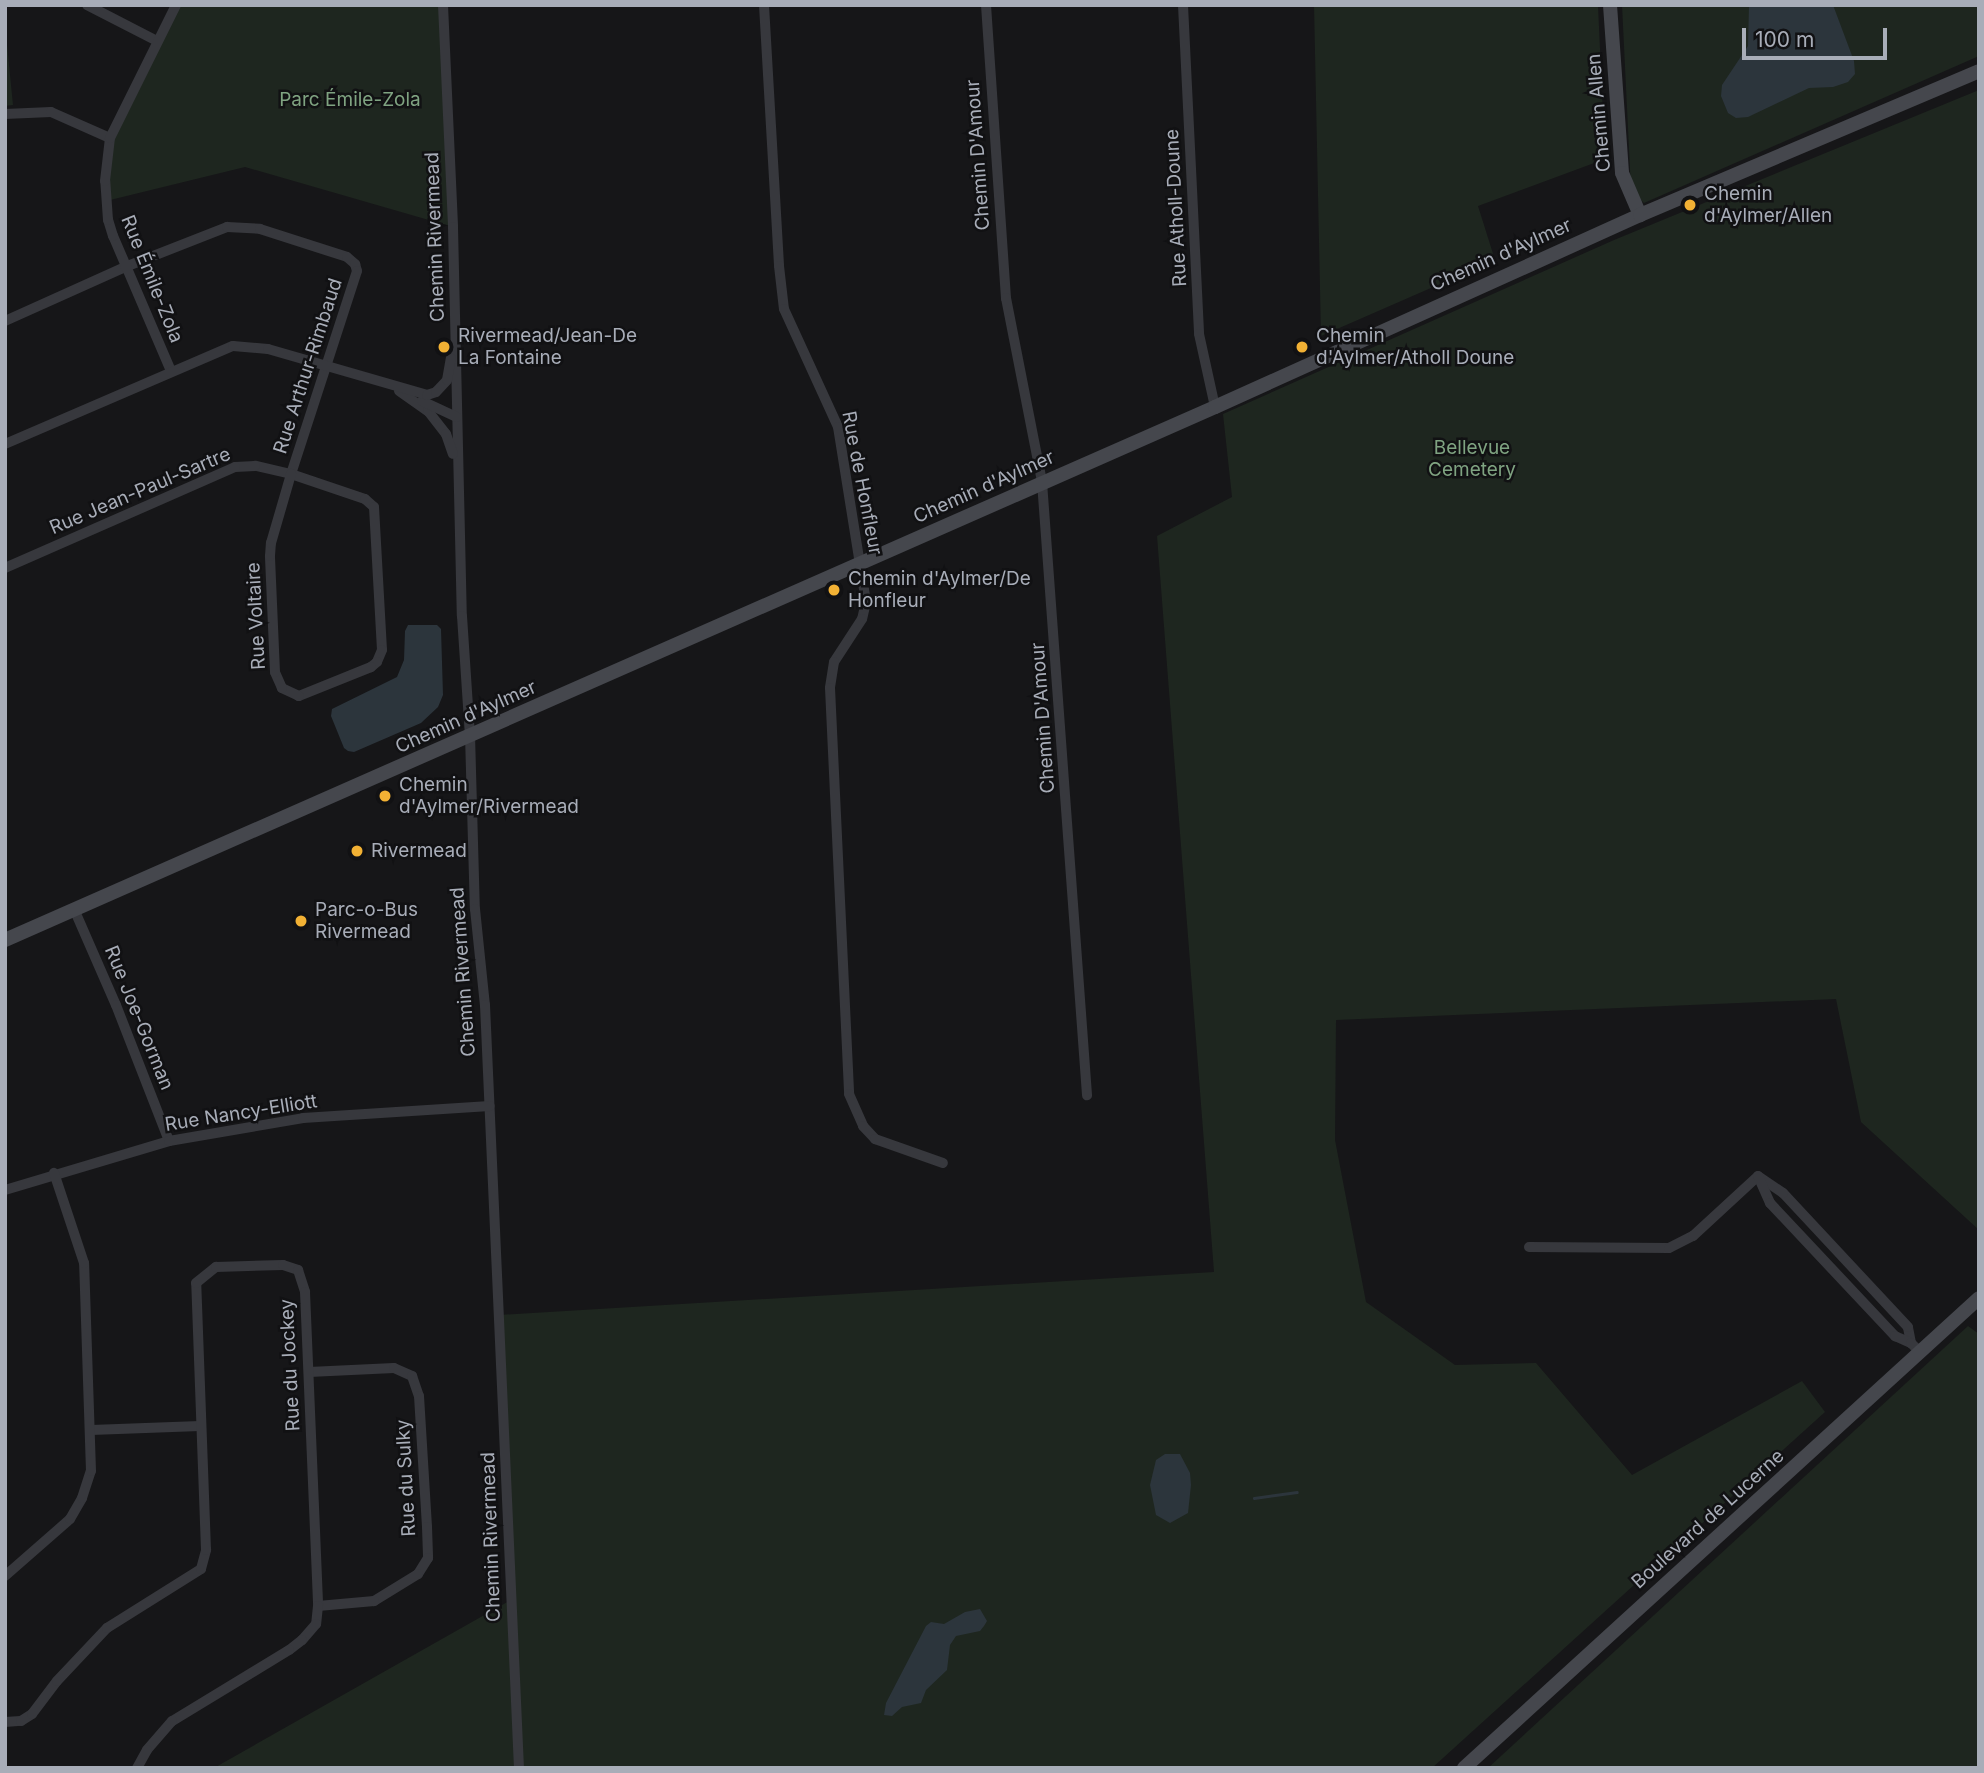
<!DOCTYPE html>
<html>
<head>
<meta charset="utf-8">
<style>
  body { margin:0 }
  #map { position:relative; width:1984px; height:1773px; overflow:hidden; background:#161618; font-family:Inter,sans-serif }
  div>[style] { position:absolute }
  .green>* { inset:0; background:#1e261f }
  .water>* { inset:0; background:#2c353c }
  .stream>* { height:2.5px; margin:-1.25px; padding:0 1.25px; transform-origin:1.25px; border-radius:1.25px; background:#2c353c }
  .street>* { height:10px; margin:-5px; padding:0 5px; transform-origin:5px; border-radius:5px; background:#37383d }
  .secondary>* { height:14px; margin:-7px; padding:0 7px; transform-origin:7px; border-radius:7px; background:#45474d }
  .dots>* { width:19px; height:19px; translate:-50% -50%; box-sizing:border-box; border:4px solid #111113; border-radius:50% }
  span { translate:-50% -50%; white-space:nowrap; text-align:center; line-height:1.15; -webkit-text-stroke:5px #111113; paint-order:stroke }
  .park-label { font-size:19px; color:#7fa381 }
  .street-label { font-size:19px; color:#a8adb8 }
  .poi-label { font-size:19px; color:#a8adb8 }
  .left { translate:0 -50%; text-align:left }
  .frame { position:absolute; inset:0; border:7px solid #a8adb8; pointer-events:none }
  .scale { position:absolute; left:1742px; top:28px; width:145px; height:32px; box-sizing:border-box; border:4px solid #a8adb8; border-top:0; padding-left:9px; font-size:21px; line-height:24px; white-space:nowrap; color:#a8adb8; -webkit-text-stroke:5px #111113; paint-order:stroke }
</style>
</head>
<body>
<div id="map">
  <div class="green">
    <div style="clip-path:polygon(176px 5px,443px 5px,453px 227px,245px 167px,106px 201px,110px 138px)"></div>
    <div style="clip-path:polygon(1314px 5px,1598px 5px,1605px 159px,1478px 206px,1495px 260px,1321px 336px)"></div>
    <div style="clip-path:polygon(1622px 5px,1979px 5px,1979px 56px,1644px 203px,1631px 190px)"></div>
    <div style="clip-path:polygon(5px 24px,13px 105px,5px 106px)"></div>
    <div style="clip-path:polygon(1979px 90px,1979px 1230px,1861px 1122px,1836px 999px,1336px 1020px,1335px 1140px,1366px 1302px,1455px 1365px,1536px 1363px,1632px 1475px,1802px 1381px,1825px 1412px,1432px 1768px,214px 1768px,511px 1600px,499px 1315px,1214px 1272px,1157px 536px,1232px 497px,1223px 414px,1614px 240px)"></div>
    <div style="clip-path:polygon(1968px 1326px,1979px 1334px,1979px 1768px,1488px 1768px)"></div>
  </div>
  <div class="water">
    <div style="clip-path:polygon(1749px 5px,1833px 5px,1854px 61px,1855px 74px,1848px 82px,1833px 87px,1809px 88px,1748px 117px,1736px 118px,1728px 113px,1721px 96px,1722px 85px,1748px 46px)"></div>
    <div style="clip-path:polygon(408px 625px,437px 625px,441px 629px,443px 695px,438px 707px,421px 723px,354px 752px,348px 751px,344px 748px,331px 716px,332px 709px,397px 677px,404px 660px,405px 631px)"></div>
    <div style="clip-path:polygon(1165px 1454px,1180px 1454px,1190px 1473px,1191px 1485px,1188px 1513px,1170px 1523px,1156px 1515px,1150px 1485px,1156px 1460px)"></div>
    <div style="clip-path:polygon(980px 1609px,987px 1621px,984px 1626px,980px 1631px,956px 1636px,950px 1645px,947px 1670px,926px 1690px,921px 1703px,902px 1707px,892px 1716px,884px 1715px,886px 1703px,926px 1626px,931px 1622px,944px 1624px,965px 1612px)"></div>
  </div>
  <div class="stream">
    <div style="left:1254px;top:1498px;width:43px;rotate:-7.9deg"></div>
  </div>
  <div class="street">
    <div style="left:87px;top:5px;width:79px;rotate:27.2deg"></div>
    <div style="left:443px;top:5px;width:222px;rotate:87.4deg"></div>
    <div style="left:453px;top:227px;width:389px;rotate:88.7deg"></div>
    <div style="left:462px;top:616px;width:119px;rotate:86.2deg"></div>
    <div style="left:470px;top:735px;width:174px;rotate:88.4deg"></div>
    <div style="left:475px;top:909px;width:97px;rotate:84.1deg"></div>
    <div style="left:485px;top:1005px;width:764px;rotate:87.45deg"></div>
    <div style="left:764px;top:5px;width:261px;rotate:86.7deg"></div>
    <div style="left:779px;top:266px;width:43px;rotate:83.4deg"></div>
    <div style="left:784px;top:309px;width:130px;rotate:65.4deg"></div>
    <div style="left:838px;top:427px;width:177px;rotate:80.9deg"></div>
    <div style="left:866px;top:602px;width:17px;rotate:103deg"></div>
    <div style="left:862px;top:619px;width:51px;rotate:123.1deg"></div>
    <div style="left:834px;top:662px;width:26px;rotate:99deg"></div>
    <div style="left:830px;top:688px;width:406px;rotate:87.3deg"></div>
    <div style="left:849px;top:1094px;width:35px;rotate:66deg"></div>
    <div style="left:863px;top:1126px;width:18px;rotate:47deg"></div>
    <div style="left:875px;top:1139px;width:72px;rotate:19.4deg"></div>
    <div style="left:986px;top:5px;width:294px;rotate:86.1deg"></div>
    <div style="left:1006px;top:298px;width:187px;rotate:78.9deg"></div>
    <div style="left:1042px;top:482px;width:615px;rotate:85.8deg"></div>
    <div style="left:1183px;top:5px;width:329px;rotate:87.2deg"></div>
    <div style="left:1199px;top:334px;width:75px;rotate:77.6deg"></div>
    <div style="left:5px;top:114px;width:46px;rotate:-2.5deg"></div>
    <div style="left:51px;top:112px;width:64px;rotate:23.8deg"></div>
    <div style="left:5px;top:321px;width:132px;rotate:-24.2deg"></div>
    <div style="left:125px;top:267px;width:110px;rotate:-21.4deg"></div>
    <div style="left:227px;top:227px;width:33px;rotate:3deg"></div>
    <div style="left:260px;top:229px;width:91px;rotate:17.8deg"></div>
    <div style="left:347px;top:257px;width:11px;rotate:41deg"></div>
    <div style="left:355px;top:264px;width:7px;rotate:74deg"></div>
    <div style="left:357px;top:271px;width:213px;rotate:108deg"></div>
    <div style="left:291px;top:474px;width:37px;rotate:-167deg"></div>
    <div style="left:255px;top:466px;width:20px;rotate:177deg"></div>
    <div style="left:235px;top:467px;width:251px;rotate:156.3deg"></div>
    <div style="left:171px;top:371px;width:147px;rotate:-113.2deg"></div>
    <div style="left:113px;top:236px;width:17px;rotate:-107deg"></div>
    <div style="left:108px;top:220px;width:39px;rotate:-94deg"></div>
    <div style="left:105px;top:181px;width:43px;rotate:-83.4deg"></div>
    <div style="left:110px;top:138px;width:148px;rotate:-63.6deg"></div>
    <div style="left:399px;top:391px;width:35px;rotate:35deg"></div>
    <div style="left:428px;top:411px;width:29px;rotate:52deg"></div>
    <div style="left:446px;top:434px;width:21px;rotate:71deg"></div>
    <div style="left:422px;top:401px;width:38px;rotate:25deg"></div>
    <div style="left:5px;top:444px;width:248px;rotate:-23.3deg"></div>
    <div style="left:233px;top:346px;width:35px;rotate:5deg"></div>
    <div style="left:268px;top:349px;width:166px;rotate:16.1deg"></div>
    <div style="left:427px;top:395px;width:9px;rotate:-18deg"></div>
    <div style="left:436px;top:392px;width:16px;rotate:-47deg"></div>
    <div style="left:447px;top:380px;width:22px;rotate:-80deg"></div>
    <div style="left:291px;top:474px;width:78px;rotate:18.7deg"></div>
    <div style="left:365px;top:499px;width:12px;rotate:42deg"></div>
    <div style="left:374px;top:507px;width:143px;rotate:86.8deg"></div>
    <div style="left:382px;top:650px;width:13px;rotate:113deg"></div>
    <div style="left:377px;top:662px;width:8px;rotate:140deg"></div>
    <div style="left:371px;top:667px;width:78px;rotate:158.1deg"></div>
    <div style="left:299px;top:696px;width:19px;rotate:-155deg"></div>
    <div style="left:282px;top:688px;width:17px;rotate:-114deg"></div>
    <div style="left:275px;top:672px;width:116px;rotate:-92.5deg"></div>
    <div style="left:270px;top:556px;width:13px;rotate:-86deg"></div>
    <div style="left:271px;top:543px;width:72px;rotate:-73.8deg"></div>
    <div style="left:74px;top:909px;width:105px;rotate:66.4deg"></div>
    <div style="left:116px;top:1005px;width:146px;rotate:68.7deg"></div>
    <div style="left:5px;top:1190px;width:171px;rotate:-16.6deg"></div>
    <div style="left:169px;top:1141px;width:136px;rotate:-9.7deg"></div>
    <div style="left:303px;top:1118px;width:187px;rotate:-3.7deg"></div>
    <div style="left:1529px;top:1247px;width:140px;rotate:0.4deg"></div>
    <div style="left:1669px;top:1248px;width:27px;rotate:-27deg"></div>
    <div style="left:1693px;top:1236px;width:88px;rotate:-42.7deg"></div>
    <div style="left:1911px;top:1343px;width:16px;rotate:-101deg"></div>
    <div style="left:1908px;top:1327px;width:183px;rotate:-133deg"></div>
    <div style="left:1783px;top:1193px;width:30px;rotate:-146deg"></div>
    <div style="left:1758px;top:1176px;width:30px;rotate:66deg"></div>
    <div style="left:1770px;top:1203px;width:183px;rotate:46.8deg"></div>
    <div style="left:1895px;top:1336px;width:17px;rotate:24deg"></div>
    <div style="left:1911px;top:1343px;width:13px;rotate:45deg"></div>
    <div style="left:309px;top:1372px;width:85px;rotate:-2.7deg"></div>
    <div style="left:394px;top:1368px;width:20px;rotate:24deg"></div>
    <div style="left:412px;top:1376px;width:21px;rotate:71deg"></div>
    <div style="left:419px;top:1396px;width:131px;rotate:86.5deg"></div>
    <div style="left:427px;top:1527px;width:31px;rotate:88deg"></div>
    <div style="left:428px;top:1558px;width:19px;rotate:122deg"></div>
    <div style="left:418px;top:1574px;width:52px;rotate:148.5deg"></div>
    <div style="left:374px;top:1601px;width:56px;rotate:174.9deg"></div>
    <div style="left:91px;top:1430px;width:109px;rotate:-2.1deg"></div>
    <div style="left:5px;top:1576px;width:86px;rotate:-41.2deg"></div>
    <div style="left:70px;top:1519px;width:24px;rotate:-60deg"></div>
    <div style="left:82px;top:1498px;width:28px;rotate:-72deg"></div>
    <div style="left:91px;top:1471px;width:208px;rotate:-91.9deg"></div>
    <div style="left:84px;top:1263px;width:95px;rotate:-108.4deg"></div>
    <div style="left:5px;top:1722px;width:16px;rotate:-4deg"></div>
    <div style="left:21px;top:1721px;width:13px;rotate:-32deg"></div>
    <div style="left:32px;top:1714px;width:41px;rotate:-52.9deg"></div>
    <div style="left:57px;top:1681px;width:73px;rotate:-46.7deg"></div>
    <div style="left:107px;top:1628px;width:111px;rotate:-32.1deg"></div>
    <div style="left:201px;top:1569px;width:20px;rotate:-75deg"></div>
    <div style="left:206px;top:1550px;width:267px;rotate:-92.1deg"></div>
    <div style="left:196px;top:1283px;width:26px;rotate:-39deg"></div>
    <div style="left:216px;top:1267px;width:67px;rotate:-1.7deg"></div>
    <div style="left:283px;top:1265px;width:16px;rotate:18deg"></div>
    <div style="left:298px;top:1270px;width:23px;rotate:72deg"></div>
    <div style="left:305px;top:1292px;width:314px;rotate:87.6deg"></div>
    <div style="left:318px;top:1606px;width:18px;rotate:96deg"></div>
    <div style="left:316px;top:1624px;width:21px;rotate:131deg"></div>
    <div style="left:302px;top:1640px;width:16px;rotate:142deg"></div>
    <div style="left:289px;top:1650px;width:137px;rotate:148.7deg"></div>
    <div style="left:172px;top:1721px;width:38px;rotate:131deg"></div>
    <div style="left:147px;top:1750px;width:21px;rotate:119deg"></div>
  </div>
  <div class="secondary">
    <div style="left:1610px;top:5px;width:168px;rotate:85.9deg"></div>
    <div style="left:1622px;top:173px;width:46px;rotate:66.8deg"></div>
    <div style="left:5px;top:940px;width:1322px;rotate:-23.77deg"></div>
    <div style="left:1215px;top:407px;width:466px;rotate:-24.3deg"></div>
    <div style="left:1640px;top:215px;width:368px;rotate:-23deg"></div>
    <div style="left:1464px;top:1768px;width:697px;rotate:-42.38deg"></div>
  </div>
  <div class="dots">
    <div style="left:1690px;top:205px;background:#f2b134"></div>
    <div style="left:444px;top:347px;background:#f2b134"></div>
    <div style="left:1302px;top:347px;background:#f2b134"></div>
    <div style="left:834px;top:590px;background:#f2b134"></div>
    <div style="left:385px;top:796px;background:#f2b134"></div>
    <div style="left:357px;top:851px;background:#f2b134"></div>
    <div style="left:301px;top:921px;background:#f2b134"></div>
  </div>
  <div class="park-label">
    <span style="left:350px;top:100px">Parc Émile-Zola</span>
    <span style="left:1472px;top:459px">Bellevue<br>Cemetery</span>
  </div>
  <div class="street-label">
    <span style="left:1599px;top:113px;rotate:-95deg">Chemin Allen</span>
    <span style="left:978px;top:155px;rotate:-94deg">Chemin D'Amour</span>
    <span style="left:1176px;top:208px;rotate:-93deg">Rue Atholl-Doune</span>
    <span style="left:435px;top:237px;rotate:-92deg">Chemin Rivermead</span>
    <span style="left:1501px;top:255px;rotate:-24deg">Chemin d'Aylmer</span>
    <span style="left:152px;top:279px;rotate:68deg">Rue Émile-Zola</span>
    <span style="left:308px;top:366px;rotate:-72deg">Rue Arthur-Rimbaud</span>
    <span style="left:862px;top:483px;rotate:79deg">Rue de Honfleur</span>
    <span style="left:984px;top:487px;rotate:-24deg">Chemin d'Aylmer</span>
    <span style="left:140px;top:491px;rotate:-23deg">Rue Jean-Paul-Sartre</span>
    <span style="left:256px;top:616px;rotate:-93deg">Rue Voltaire</span>
    <span style="left:466px;top:717px;rotate:-24deg">Chemin d'Aylmer</span>
    <span style="left:1043px;top:718px;rotate:-94deg">Chemin D'Amour</span>
    <span style="left:463px;top:972px;rotate:-94deg">Chemin Rivermead</span>
    <span style="left:139px;top:1018px;rotate:68deg">Rue Joe-Gorman</span>
    <span style="left:241px;top:1113px;rotate:-9deg">Rue Nancy-Elliott</span>
    <span style="left:290px;top:1365px;rotate:-93deg">Rue du Jockey</span>
    <span style="left:406px;top:1478px;rotate:-93deg">Rue du Sulky</span>
    <span style="left:1708px;top:1519px;rotate:-42deg">Boulevard de Lucerne</span>
    <span style="left:491px;top:1537px;rotate:-92deg">Chemin Rivermead</span>
  </div>
  <div class="poi-label">
    <span class="left" style="left:1704px;top:205px">Chemin<br>d'Aylmer/Allen</span>
    <span class="left" style="left:458px;top:347px">Rivermead/Jean-De<br>La Fontaine</span>
    <span class="left" style="left:1316px;top:347px">Chemin<br>d'Aylmer/Atholl Doune</span>
    <span class="left" style="left:848px;top:590px">Chemin d'Aylmer/De<br>Honfleur</span>
    <span class="left" style="left:399px;top:796px">Chemin<br>d'Aylmer/Rivermead</span>
    <span class="left" style="left:371px;top:851px">Rivermead</span>
    <span class="left" style="left:315px;top:921px">Parc-o-Bus<br>Rivermead</span>
  </div>
  <div class="frame"></div>
  <div class="scale">100 m</div>
</div>
</body>
</html>
